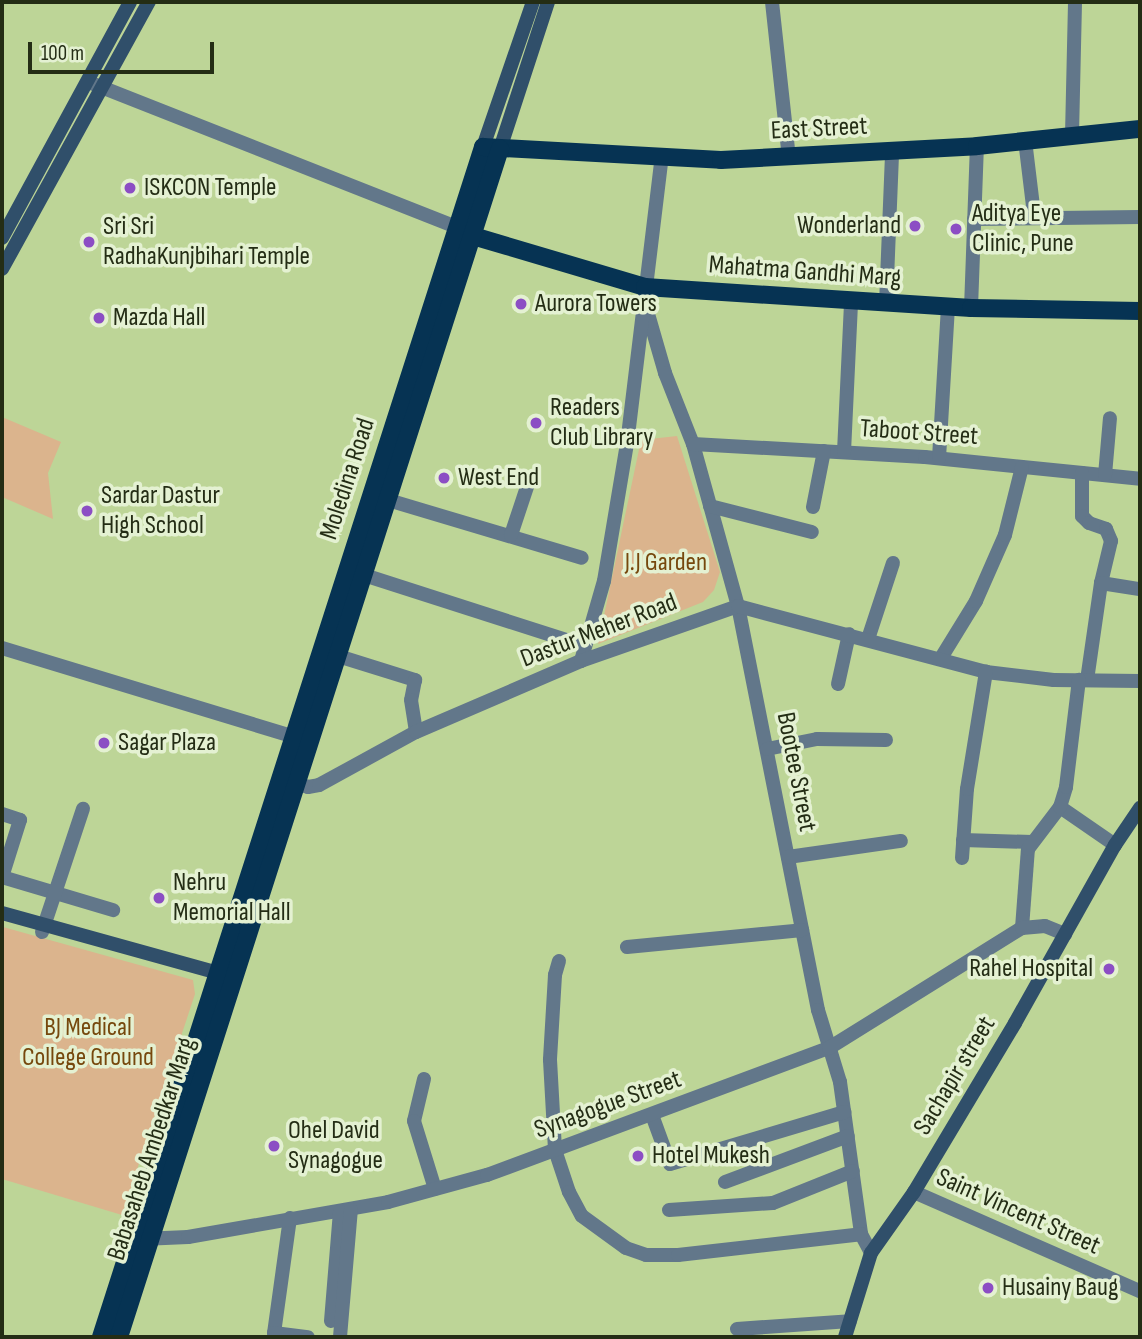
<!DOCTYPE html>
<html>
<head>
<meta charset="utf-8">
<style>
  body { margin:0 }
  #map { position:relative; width:1142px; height:1339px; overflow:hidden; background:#bdd597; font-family:"Sofia Sans Condensed",sans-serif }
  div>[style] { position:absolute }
  .green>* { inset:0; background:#dbb48d }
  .street>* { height:14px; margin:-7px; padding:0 7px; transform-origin:7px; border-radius:7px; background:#62778a }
  .secondary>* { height:14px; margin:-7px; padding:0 7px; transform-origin:7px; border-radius:7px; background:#304f6a }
  .primary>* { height:18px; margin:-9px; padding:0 9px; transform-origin:9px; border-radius:9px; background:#063353 }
  .dots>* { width:19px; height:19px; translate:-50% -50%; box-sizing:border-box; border:4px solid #e4f1d2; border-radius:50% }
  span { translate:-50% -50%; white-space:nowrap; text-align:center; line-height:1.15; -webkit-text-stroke:7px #e4f1d2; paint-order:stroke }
  .street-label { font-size:26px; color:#242d15 }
  .poi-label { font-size:26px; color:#242d15 }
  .left { translate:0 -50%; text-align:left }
  .right { translate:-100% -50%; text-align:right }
  .park-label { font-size:26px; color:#76480d }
  .frame { position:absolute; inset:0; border:4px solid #242d15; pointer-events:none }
  .scale { position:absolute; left:28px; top:42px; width:186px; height:32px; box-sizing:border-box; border:4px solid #242d15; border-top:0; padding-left:9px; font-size:21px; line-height:24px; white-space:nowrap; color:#242d15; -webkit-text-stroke:5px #e4f1d2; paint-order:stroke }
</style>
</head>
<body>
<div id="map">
  <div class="green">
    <div style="clip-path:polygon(2px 417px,61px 442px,48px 473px,53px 519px,2px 497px)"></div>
    <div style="clip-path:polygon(677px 436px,720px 572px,714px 590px,703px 602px,598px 644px,641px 440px)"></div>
    <div style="clip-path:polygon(3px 927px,193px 980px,195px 994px,122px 1215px,2px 1179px)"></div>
  </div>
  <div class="street">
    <div style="left:772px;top:2px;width:157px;rotate:83.8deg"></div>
    <div style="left:91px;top:83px;width:392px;rotate:21.5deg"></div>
    <div style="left:1072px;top:135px;width:133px;rotate:-88.7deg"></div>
    <div style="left:1025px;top:140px;width:66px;rotate:83.1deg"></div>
    <div style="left:974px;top:219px;width:166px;rotate:-0.7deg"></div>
    <div style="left:886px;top:304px;width:152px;rotate:-87.7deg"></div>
    <div style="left:646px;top:307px;width:69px;rotate:73.9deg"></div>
    <div style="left:665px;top:373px;width:76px;rotate:68.5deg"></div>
    <div style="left:693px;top:444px;width:168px;rotate:74.5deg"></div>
    <div style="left:738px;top:606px;width:412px;rotate:78.8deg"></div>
    <div style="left:818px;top:1010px;width:75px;rotate:73deg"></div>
    <div style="left:840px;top:1082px;width:153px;rotate:82.1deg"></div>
    <div style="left:861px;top:1234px;width:21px;rotate:62deg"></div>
    <div style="left:971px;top:308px;width:162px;rotate:-87.9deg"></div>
    <div style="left:693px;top:444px;width:232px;rotate:3.2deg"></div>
    <div style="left:925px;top:457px;width:216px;rotate:5.8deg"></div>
    <div style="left:844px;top:452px;width:150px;rotate:-87.3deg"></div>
    <div style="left:939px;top:458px;width:151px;rotate:-86.6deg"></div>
    <div style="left:1082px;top:473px;width:43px;rotate:90deg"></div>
    <div style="left:1082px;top:516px;width:10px;rotate:45deg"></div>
    <div style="left:1089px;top:523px;width:18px;rotate:19deg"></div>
    <div style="left:1106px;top:529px;width:13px;rotate:67deg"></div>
    <div style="left:1111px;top:541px;width:43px;rotate:103.4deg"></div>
    <div style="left:1101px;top:583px;width:98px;rotate:98.2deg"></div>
    <div style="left:1105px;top:475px;width:57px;rotate:-85deg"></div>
    <div style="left:388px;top:500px;width:202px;rotate:16.6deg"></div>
    <div style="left:710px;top:506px;width:105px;rotate:14.3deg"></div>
    <div style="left:813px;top:507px;width:57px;rotate:-78.9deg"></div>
    <div style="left:511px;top:535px;width:54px;rotate:-71.6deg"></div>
    <div style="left:364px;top:575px;width:232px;rotate:17.8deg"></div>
    <div style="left:1101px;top:583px;width:39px;rotate:9deg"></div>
    <div style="left:868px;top:639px;width:80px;rotate:-71.8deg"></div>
    <div style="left:2px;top:648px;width:313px;rotate:16.9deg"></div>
    <div style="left:338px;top:656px;width:81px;rotate:17.3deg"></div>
    <div style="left:415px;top:680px;width:20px;rotate:101deg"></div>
    <div style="left:411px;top:700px;width:32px;rotate:81deg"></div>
    <div style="left:941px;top:658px;width:67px;rotate:-58.4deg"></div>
    <div style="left:976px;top:601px;width:72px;rotate:-66.3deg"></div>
    <div style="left:1005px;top:535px;width:70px;rotate:-76deg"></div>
    <div style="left:581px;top:661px;width:83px;rotate:-74deg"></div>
    <div style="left:604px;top:581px;width:139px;rotate:-80.5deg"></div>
    <div style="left:627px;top:444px;width:290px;rotate:-83.1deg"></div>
    <div style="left:838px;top:684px;width:51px;rotate:-77.6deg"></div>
    <div style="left:767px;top:749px;width:51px;rotate:-11.3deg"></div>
    <div style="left:817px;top:739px;width:69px;rotate:0.8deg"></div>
    <div style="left:297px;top:784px;width:11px;rotate:15deg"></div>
    <div style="left:308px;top:787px;width:11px;rotate:-10deg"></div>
    <div style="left:319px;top:785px;width:111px;rotate:-28.7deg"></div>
    <div style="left:416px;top:732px;width:180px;rotate:-23.3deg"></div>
    <div style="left:581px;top:661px;width:166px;rotate:-19.3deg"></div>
    <div style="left:738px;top:606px;width:257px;rotate:14.9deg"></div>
    <div style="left:986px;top:672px;width:68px;rotate:6.7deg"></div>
    <div style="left:1054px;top:680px;width:86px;rotate:0.7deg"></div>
    <div style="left:1060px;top:807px;width:67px;rotate:34.6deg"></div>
    <div style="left:2px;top:814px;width:19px;rotate:18deg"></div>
    <div style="left:20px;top:820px;width:60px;rotate:107.5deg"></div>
    <div style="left:963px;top:840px;width:69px;rotate:1.7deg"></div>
    <div style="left:788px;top:857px;width:114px;rotate:-8.1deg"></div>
    <div style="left:962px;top:858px;width:69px;rotate:-85.9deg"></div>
    <div style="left:967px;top:789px;width:119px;rotate:-80.8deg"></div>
    <div style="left:2px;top:877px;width:116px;rotate:16.6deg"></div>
    <div style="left:1022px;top:928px;width:79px;rotate:-85.7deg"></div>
    <div style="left:1028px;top:849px;width:53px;rotate:-52.7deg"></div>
    <div style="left:1060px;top:807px;width:21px;rotate:-73deg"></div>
    <div style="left:1066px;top:787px;width:108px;rotate:-83.1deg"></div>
    <div style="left:42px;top:932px;width:130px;rotate:-71.6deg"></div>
    <div style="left:627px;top:947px;width:176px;rotate:-5.5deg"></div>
    <div style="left:559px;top:961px;width:15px;rotate:106deg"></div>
    <div style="left:555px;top:975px;width:85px;rotate:93.4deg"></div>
    <div style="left:550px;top:1060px;width:90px;rotate:86.8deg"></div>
    <div style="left:555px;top:1150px;width:44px;rotate:71.6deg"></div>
    <div style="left:569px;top:1192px;width:27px;rotate:62deg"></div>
    <div style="left:582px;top:1216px;width:54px;rotate:36deg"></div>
    <div style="left:626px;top:1248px;width:21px;rotate:19deg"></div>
    <div style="left:646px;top:1255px;width:32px"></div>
    <div style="left:678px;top:1255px;width:184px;rotate:-6.5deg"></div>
    <div style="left:424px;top:1079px;width:43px;rotate:103.4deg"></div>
    <div style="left:414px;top:1121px;width:71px;rotate:72.8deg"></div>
    <div style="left:652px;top:1115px;width:52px;rotate:69.8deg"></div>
    <div style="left:670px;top:1164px;width:182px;rotate:-16.6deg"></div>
    <div style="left:725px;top:1182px;width:131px;rotate:-20.5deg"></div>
    <div style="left:914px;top:1192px;width:247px;rotate:23.7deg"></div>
    <div style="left:669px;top:1210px;width:104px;rotate:-3.9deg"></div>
    <div style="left:773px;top:1203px;width:86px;rotate:-21.8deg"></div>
    <div style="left:290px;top:1218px;width:116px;rotate:97.9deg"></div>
    <div style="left:274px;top:1333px;width:34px;rotate:7deg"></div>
    <div style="left:142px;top:1239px;width:46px;rotate:-2.5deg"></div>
    <div style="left:188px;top:1237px;width:203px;rotate:-9.9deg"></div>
    <div style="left:388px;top:1202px;width:103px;rotate:-15.3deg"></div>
    <div style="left:487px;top:1175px;width:365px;rotate:-20.4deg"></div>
    <div style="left:829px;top:1048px;width:227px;rotate:-31.9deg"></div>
    <div style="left:1022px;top:928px;width:23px;rotate:-5deg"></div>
    <div style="left:1045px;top:926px;width:22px;rotate:22deg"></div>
    <div style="left:331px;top:1321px;width:110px;rotate:-85.3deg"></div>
    <div style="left:737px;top:1329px;width:113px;rotate:-4deg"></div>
    <div style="left:340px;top:1337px;width:128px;rotate:-85.1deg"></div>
  </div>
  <div class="secondary">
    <div style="left:483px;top:147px;width:153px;rotate:-71deg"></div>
    <div style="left:500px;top:149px;width:155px;rotate:-71.9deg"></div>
    <div style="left:2px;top:238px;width:268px;rotate:-61.5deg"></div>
    <div style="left:2px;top:269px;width:305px;rotate:-61.2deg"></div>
    <div style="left:2px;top:913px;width:232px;rotate:15.5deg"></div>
    <div style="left:845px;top:1337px;width:88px;rotate:-72.8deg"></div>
    <div style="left:871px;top:1253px;width:75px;rotate:-54.8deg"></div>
    <div style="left:914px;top:1192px;width:197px;rotate:-59.1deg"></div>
    <div style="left:1015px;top:1023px;width:204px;rotate:-60.7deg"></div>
    <div style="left:1115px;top:845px;width:45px;rotate:-56deg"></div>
  </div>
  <div class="primary">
    <div style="left:473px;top:236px;width:179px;rotate:16.5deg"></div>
    <div style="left:645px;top:287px;width:327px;rotate:3.7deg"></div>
    <div style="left:971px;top:308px;width:169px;rotate:1deg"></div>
    <div style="left:101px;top:1337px;width:1250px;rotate:-72.2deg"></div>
    <div style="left:483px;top:147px;width:238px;rotate:3.1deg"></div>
    <div style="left:721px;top:160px;width:256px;rotate:-3.1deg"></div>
    <div style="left:977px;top:146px;width:164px;rotate:-6deg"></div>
    <div style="left:119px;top:1337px;width:1248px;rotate:-72.22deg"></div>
  </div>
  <div class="dots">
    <div style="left:130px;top:188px;background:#8c4ec4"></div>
    <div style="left:915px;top:226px;background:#8c4ec4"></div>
    <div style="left:956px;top:229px;background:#8c4ec4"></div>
    <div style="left:89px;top:242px;background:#8c4ec4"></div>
    <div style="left:521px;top:304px;background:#8c4ec4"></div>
    <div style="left:99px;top:318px;background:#8c4ec4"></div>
    <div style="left:536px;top:423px;background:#8c4ec4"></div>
    <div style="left:444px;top:478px;background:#8c4ec4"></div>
    <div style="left:87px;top:511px;background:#8c4ec4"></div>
    <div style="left:104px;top:743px;background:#8c4ec4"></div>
    <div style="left:159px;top:898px;background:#8c4ec4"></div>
    <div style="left:1109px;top:969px;background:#8c4ec4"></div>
    <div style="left:274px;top:1146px;background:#8c4ec4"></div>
    <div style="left:638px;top:1156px;background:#8c4ec4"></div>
    <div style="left:988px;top:1288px;background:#8c4ec4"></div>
  </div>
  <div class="street-label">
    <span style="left:819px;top:129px;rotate:-3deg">East Street</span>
    <span style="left:805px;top:272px;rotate:4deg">Mahatma Gandhi Marg</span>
    <span style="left:919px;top:433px;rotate:4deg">Taboot Street</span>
    <span style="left:348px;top:479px;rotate:-72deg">Moledina Road</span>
    <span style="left:599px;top:631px;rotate:-21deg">Dastur Meher Road</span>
    <span style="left:796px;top:772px;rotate:79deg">Bootee Street</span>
    <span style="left:955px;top:1076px;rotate:-59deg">Sachapir street</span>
    <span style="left:608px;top:1105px;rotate:-20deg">Synagogue Street</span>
    <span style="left:152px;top:1149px;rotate:-72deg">Babasaheb Ambedkar Marg</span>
    <span style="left:1018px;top:1212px;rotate:24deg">Saint Vincent Street</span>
  </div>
  <div class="poi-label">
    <span class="left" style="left:144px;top:188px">ISKCON Temple</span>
    <span class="left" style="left:972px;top:229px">Aditya Eye<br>Clinic, Pune</span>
    <span class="right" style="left:901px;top:226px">Wonderland</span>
    <span class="left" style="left:103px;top:242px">Sri Sri<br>RadhaKunjbihari Temple</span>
    <span class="left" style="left:535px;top:304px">Aurora Towers</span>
    <span class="left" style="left:113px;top:318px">Mazda Hall</span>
    <span class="left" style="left:550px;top:423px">Readers<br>Club Library</span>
    <span class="left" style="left:458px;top:478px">West End</span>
    <span class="left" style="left:101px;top:511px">Sardar Dastur<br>High School</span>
    <span class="left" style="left:118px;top:743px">Sagar Plaza</span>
    <span class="left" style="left:173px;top:898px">Nehru<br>Memorial Hall</span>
    <span class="right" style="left:1093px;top:969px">Rahel Hospital</span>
    <span class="left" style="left:288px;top:1146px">Ohel David<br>Synagogue</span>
    <span class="left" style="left:652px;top:1156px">Hotel Mukesh</span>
    <span class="left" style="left:1002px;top:1288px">Husainy Baug</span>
  </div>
  <div class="park-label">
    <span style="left:666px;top:563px">J.J Garden</span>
    <span style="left:88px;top:1043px">BJ Medical<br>College Ground</span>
  </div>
  <div class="frame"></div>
  <div class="scale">100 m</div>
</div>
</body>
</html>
